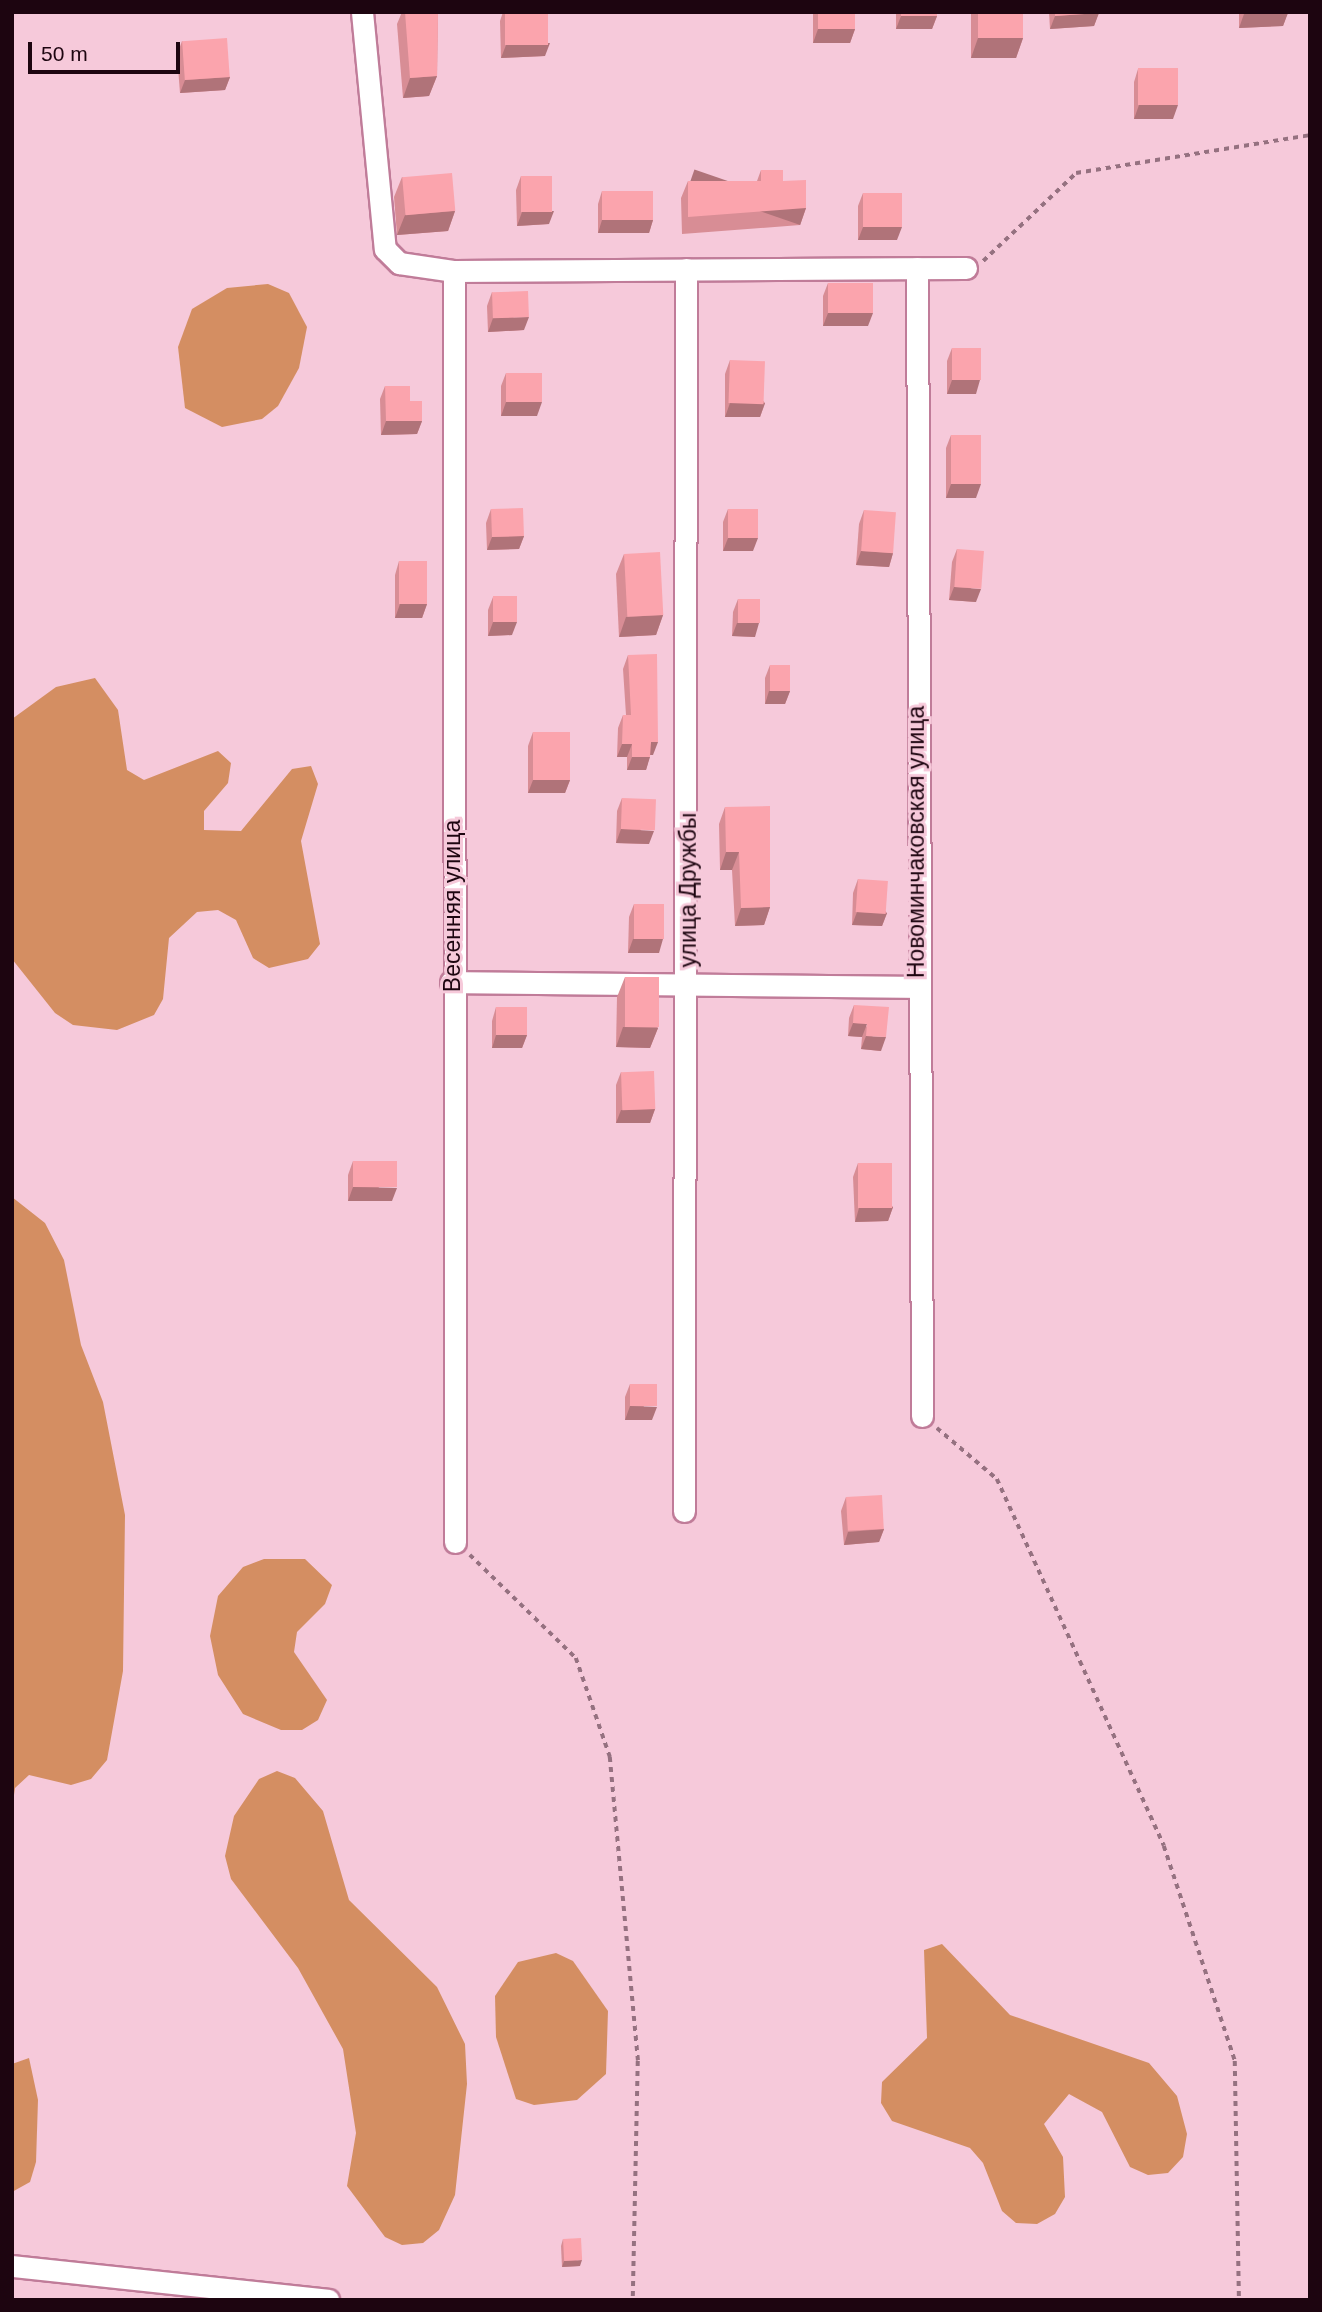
<!DOCTYPE html>
<html>
<head>
<meta charset="utf-8">
<style>
  body { margin:0 }
  #map { position:relative; width:1322px; height:2312px; overflow:hidden; background:#f6c9da; font-family:Arial,sans-serif }
  div>[style] { position:absolute }
  .forest>* { inset:0; background:#d48e62 }
  .path>* { height:3.5px; margin-top:-1.75px; transform-origin:0; background:repeating-linear-gradient(90deg,#957180 0 5px,transparent 0 10px) }
  .roads { filter:drop-shadow(2px 0 #c07c99) drop-shadow(-2px 0 #c07c99) drop-shadow(0 2px #c07c99) drop-shadow(0 -2px #c07c99) }
  .minor>* { height:21px; margin:-10.5px; padding:0 10.5px; transform-origin:10.5px; border-radius:10.5px; background:#fff }
  .wall>* { inset:0; background:#d88d95 }
  .shaded-wall>* { inset:0; background:#b07379; transform-origin:0 0 }
  .building>* { inset:0; background:#fba4ad; transform-origin:0 0 }
  span { translate:-50% -50%; white-space:nowrap; text-align:center; line-height:1.15; -webkit-text-stroke:6px #f6c9da; paint-order:stroke }
  .street-label { font-size:23px; color:#1d0510 }
  .frame { position:absolute; inset:0; border:14px solid #1d0510; pointer-events:none }
  .scale { position:absolute; left:28px; top:42px; width:152px; height:32px; box-sizing:border-box; border:4px solid #1d0510; border-top:0; padding-left:9px; font-size:21px; line-height:24px; white-space:nowrap; color:#1d0510; -webkit-text-stroke:5px #f6c9da; paint-order:stroke }
</style>
</head>
<body>
<div id="map">
  <div class="forest">
    <div style="clip-path:polygon(268px 284px,289px 293px,307px 327px,299px 368px,278px 406px,262px 419px,222px 427px,185px 408px,178px 347px,192px 309px,227px 288px)"></div>
    <div style="clip-path:polygon(95px 678px,118px 710px,127px 770px,144px 780px,218px 751px,231px 763px,228px 783px,204px 811px,204px 830px,241px 831px,292px 769px,311px 766px,318px 784px,301px 841px,320px 944px,308px 959px,269px 968px,253px 958px,236px 920px,218px 910px,197px 912px,169px 938px,163px 999px,154px 1015px,117px 1030px,73px 1025px,55px 1013px,12px 959px,12px 719px,56px 687px)"></div>
    <div style="clip-path:polygon(12px 1197px,45px 1223px,64px 1260px,81px 1345px,103px 1402px,125px 1515px,123px 1671px,107px 1760px,91px 1779px,71px 1785px,29px 1775px,15px 1788px,12px 1809px)"></div>
    <div style="clip-path:polygon(264px 1559px,305px 1559px,332px 1585px,325px 1604px,297px 1632px,294px 1652px,327px 1700px,318px 1720px,302px 1730px,281px 1730px,243px 1714px,218px 1675px,210px 1636px,218px 1596px,243px 1567px)"></div>
    <div style="clip-path:polygon(277px 1771px,295px 1778px,323px 1811px,349px 1900px,437px 1987px,465px 2044px,467px 2084px,455px 2195px,439px 2230px,423px 2243px,402px 2245px,385px 2237px,347px 2186px,356px 2133px,343px 2049px,298px 1968px,231px 1879px,225px 1856px,234px 1816px,259px 1779px)"></div>
    <div style="clip-path:polygon(942px 1944px,1010px 2015px,1149px 2063px,1177px 2096px,1187px 2134px,1183px 2157px,1168px 2173px,1148px 2175px,1130px 2167px,1102px 2112px,1069px 2094px,1044px 2124px,1063px 2157px,1065px 2197px,1055px 2214px,1037px 2224px,1016px 2223px,1002px 2211px,983px 2163px,970px 2148px,892px 2121px,881px 2103px,882px 2082px,927px 2038px,924px 1950px)"></div>
    <div style="clip-path:polygon(556px 1953px,573px 1961px,608px 2011px,606px 2074px,577px 2100px,534px 2105px,516px 2099px,496px 2037px,495px 1996px,518px 1962px)"></div>
    <div style="clip-path:polygon(29px 2058px,38px 2100px,36px 2162px,30px 2182px,12px 2192px,12px 2064px)"></div>
  </div>
  <div class="path">
    <div style="left:983px;top:261px;width:128px;rotate:-43.4deg"></div>
    <div style="left:1076px;top:173px;width:237px;rotate:-9.2deg"></div>
    <div style="left:937px;top:1428px;width:79px;rotate:40.4deg"></div>
    <div style="left:997px;top:1479px;width:403px;rotate:65.5deg"></div>
    <div style="left:1164px;top:1846px;width:226px;rotate:71.7deg"></div>
    <div style="left:1235px;top:2061px;width:239px;rotate:89deg"></div>
    <div style="left:470px;top:1555px;width:148px;rotate:44.2deg"></div>
    <div style="left:576px;top:1658px;width:105px;rotate:71deg"></div>
    <div style="left:610px;top:1757px;width:305px;rotate:84.7deg"></div>
    <div style="left:638px;top:2061px;width:239px;rotate:91.2deg"></div>
  </div>
  <div class="roads">
    <div class="minor">
      <div style="left:362px;top:12px;width:238px;rotate:84.5deg"></div>
      <div style="left:385px;top:249px;width:20px;rotate:45deg"></div>
      <div style="left:399px;top:263px;width:56px;rotate:8.3deg"></div>
      <div style="left:454px;top:271px;width:512px;rotate:-0.34deg"></div>
      <div style="left:917px;top:268px;width:1148px;rotate:89.75deg"></div>
      <div style="left:454px;top:271px;width:1271px;rotate:89.95deg"></div>
      <div style="left:451px;top:982px;width:464px;rotate:0.6deg"></div>
      <div style="left:684px;top:1511px;width:1242px;rotate:-89.91deg"></div>
      <div style="left:12px;top:2266px;width:318px;rotate:6.1deg"></div>
    </div>
  </div>
  <div class="wall">
    <div style="clip-path:polygon(402px 12px,438px 12px,437px 76px,429px 96px,403px 98px,397px 24px)"></div>
    <div style="clip-path:polygon(503px 12px,548px 12px,545px 56px,501px 58px,500px 21px)"></div>
    <div style="clip-path:polygon(813px 12px,855px 12px,855px 29px,850px 43px,813px 43px)"></div>
    <div style="clip-path:polygon(896px 12px,937px 12px,937px 16px,932px 29px,896px 29px)"></div>
    <div style="clip-path:polygon(971px 12px,1023px 12px,1023px 38px,1016px 58px,971px 58px)"></div>
    <div style="clip-path:polygon(1049px 12px,1099px 12px,1094px 26px,1050px 29px)"></div>
    <div style="clip-path:polygon(1239px 12px,1288px 12px,1283px 26px,1239px 28px)"></div>
    <div style="clip-path:polygon(182px 41px,230px 77px,225px 90px,180px 93px,177px 55px)"></div>
    <div style="clip-path:polygon(1138px 69px,1173px 119px,1134px 119px,1134px 82px)"></div>
    <div style="clip-path:polygon(761px 170px,806px 208px,800px 225px,682px 234px,681px 198px,688px 181px,757px 181px)"></div>
    <div style="clip-path:polygon(521px 176px,549px 224px,517px 226px,516px 190px)"></div>
    <div style="clip-path:polygon(402px 177px,455px 211px,448px 231px,397px 235px,394px 197px)"></div>
    <div style="clip-path:polygon(602px 191px,653px 220px,649px 233px,598px 233px,598px 204px)"></div>
    <div style="clip-path:polygon(863px 193px,897px 240px,858px 240px,858px 206px)"></div>
    <div style="clip-path:polygon(828px 283px,868px 326px,823px 326px,823px 296px)"></div>
    <div style="clip-path:polygon(492px 292px,524px 330px,488px 332px,487px 306px)"></div>
    <div style="clip-path:polygon(952px 348px,976px 394px,947px 394px,947px 361px)"></div>
    <div style="clip-path:polygon(730px 360px,765px 403px,760px 417px,725px 417px,725px 374px)"></div>
    <div style="clip-path:polygon(506px 373px,537px 416px,501px 416px,501px 386px)"></div>
    <div style="clip-path:polygon(385px 386px,410px 401px,422px 421px,417px 434px,381px 435px,380px 399px)"></div>
    <div style="clip-path:polygon(951px 435px,976px 498px,946px 498px,946px 448px)"></div>
    <div style="clip-path:polygon(491px 509px,524px 536px,519px 549px,487px 550px,486px 523px)"></div>
    <div style="clip-path:polygon(728px 509px,753px 551px,723px 551px,723px 522px)"></div>
    <div style="clip-path:polygon(864px 510px,893px 553px,889px 567px,856px 565px,859px 524px)"></div>
    <div style="clip-path:polygon(957px 549px,976px 602px,949px 600px,952px 562px)"></div>
    <div style="clip-path:polygon(624px 554px,663px 615px,656px 635px,619px 637px,616px 574px)"></div>
    <div style="clip-path:polygon(399px 561px,427px 604px,422px 618px,395px 618px,395px 575px)"></div>
    <div style="clip-path:polygon(493px 597px,512px 635px,488px 636px,488px 610px)"></div>
    <div style="clip-path:polygon(738px 599px,755px 637px,732px 636px,733px 612px)"></div>
    <div style="clip-path:polygon(628px 655px,653px 755px,650px 755px,646px 770px,627px 770px,627px 757px,617px 757px,618px 728px,623px 715px,626px 715px,623px 669px)"></div>
    <div style="clip-path:polygon(770px 665px,790px 691px,785px 704px,765px 704px,765px 678px)"></div>
    <div style="clip-path:polygon(533px 732px,570px 780px,565px 793px,528px 793px,528px 746px)"></div>
    <div style="clip-path:polygon(622px 798px,649px 844px,616px 843px,617px 811px)"></div>
    <div style="clip-path:polygon(725px 807px,770px 907px,764px 925px,735px 926px,732px 870px,720px 870px,719px 824px)"></div>
    <div style="clip-path:polygon(858px 879px,887px 913px,882px 926px,852px 925px,853px 893px)"></div>
    <div style="clip-path:polygon(634px 904px,659px 953px,628px 953px,629px 917px)"></div>
    <div style="clip-path:polygon(625px 977px,658px 1028px,650px 1048px,616px 1047px,617px 997px)"></div>
    <div style="clip-path:polygon(854px 1005px,881px 1051px,861px 1049px,862px 1037px,848px 1036px,849px 1018px)"></div>
    <div style="clip-path:polygon(496px 1007px,527px 1035px,522px 1048px,492px 1048px,492px 1021px)"></div>
    <div style="clip-path:polygon(621px 1072px,655px 1109px,650px 1123px,616px 1123px,616px 1085px)"></div>
    <div style="clip-path:polygon(353px 1161px,392px 1201px,348px 1201px,348px 1175px)"></div>
    <div style="clip-path:polygon(858px 1163px,893px 1207px,888px 1221px,855px 1222px,853px 1177px)"></div>
    <div style="clip-path:polygon(630px 1384px,652px 1420px,625px 1420px,625px 1397px)"></div>
    <div style="clip-path:polygon(846px 1497px,884px 1529px,879px 1542px,844px 1545px,841px 1511px)"></div>
    <div style="clip-path:polygon(563px 2239px,580px 2266px,562px 2267px,561px 2246px)"></div>
  </div>
  <div class="shaded-wall">
    <div style="clip-path:polygon(1099px 13px,1094px 26px,1050px 29px,1055px 16px)"></div>
    <div style="clip-path:polygon(1288px 13px,1283px 26px,1239px 28px,1244px 14px)"></div>
    <div style="clip-path:polygon(901px 16px,937px 16px,932px 29px,896px 29px)"></div>
    <div style="clip-path:polygon(818px 29px,855px 29px,850px 43px,813px 43px)"></div>
    <div style="clip-path:polygon(978px 38px,1023px 38px,1016px 58px,971px 58px)"></div>
    <div style="clip-path:polygon(550px 43px,545px 56px,501px 58px,506px 45px)"></div>
    <div style="clip-path:polygon(437px 76px,429px 96px,403px 98px,410px 78px)"></div>
    <div style="clip-path:polygon(230px 77px,225px 90px,180px 93px,185px 80px)"></div>
    <div style="clip-path:polygon(1139px 105px,1178px 105px,1173px 119px,1134px 119px)"></div>
    <div style="left:806px;top:208px;width:18px;height:118px;rotate:109deg"></div>
    <div style="clip-path:polygon(455px 211px,448px 231px,397px 235px,405px 215px)"></div>
    <div style="clip-path:polygon(554px 211px,549px 224px,517px 226px,522px 212px)"></div>
    <div style="clip-path:polygon(602px 220px,653px 220px,649px 233px,598px 233px)"></div>
    <div style="clip-path:polygon(863px 227px,902px 227px,897px 240px,858px 240px)"></div>
    <div style="clip-path:polygon(828px 313px,873px 313px,868px 326px,823px 326px)"></div>
    <div style="clip-path:polygon(529px 317px,524px 330px,488px 332px,493px 318px)"></div>
    <div style="clip-path:polygon(952px 380px,980px 380px,976px 394px,947px 394px)"></div>
    <div style="clip-path:polygon(506px 402px,542px 402px,537px 416px,501px 416px)"></div>
    <div style="clip-path:polygon(730px 403px,765px 403px,760px 417px,725px 417px)"></div>
    <div style="clip-path:polygon(386px 421px,422px 421px,417px 434px,381px 435px)"></div>
    <div style="clip-path:polygon(951px 484px,981px 484px,976px 498px,946px 498px)"></div>
    <div style="clip-path:polygon(524px 536px,519px 549px,487px 550px,492px 537px)"></div>
    <div style="clip-path:polygon(728px 538px,758px 538px,753px 551px,723px 551px)"></div>
    <div style="clip-path:polygon(861px 551px,893px 553px,889px 567px,856px 565px)"></div>
    <div style="clip-path:polygon(954px 587px,981px 589px,976px 602px,949px 600px)"></div>
    <div style="clip-path:polygon(400px 604px,427px 604px,422px 618px,395px 618px)"></div>
    <div style="clip-path:polygon(663px 615px,656px 635px,619px 637px,626px 617px)"></div>
    <div style="clip-path:polygon(493px 622px,517px 622px,512px 635px,488px 636px)"></div>
    <div style="clip-path:polygon(737px 623px,759px 623px,755px 637px,732px 636px)"></div>
    <div style="clip-path:polygon(769px 691px,790px 691px,785px 704px,765px 704px)"></div>
    <div style="clip-path:polygon(651px 742px,658px 742px,653px 755px,646px 755px)"></div>
    <div style="clip-path:polygon(622px 744px,632px 744px,627px 757px,617px 757px)"></div>
    <div style="clip-path:polygon(632px 757px,650px 757px,646px 770px,627px 770px)"></div>
    <div style="clip-path:polygon(533px 780px,570px 780px,565px 793px,528px 793px)"></div>
    <div style="clip-path:polygon(621px 829px,654px 831px,649px 844px,616px 843px)"></div>
    <div style="clip-path:polygon(726px 852px,739px 852px,732px 870px,720px 870px)"></div>
    <div style="clip-path:polygon(770px 907px,764px 925px,735px 926px,741px 908px)"></div>
    <div style="clip-path:polygon(857px 912px,887px 913px,882px 926px,852px 925px)"></div>
    <div style="clip-path:polygon(633px 939px,663px 939px,659px 953px,628px 953px)"></div>
    <div style="clip-path:polygon(853px 1023px,867px 1024px,862px 1037px,848px 1036px)"></div>
    <div style="clip-path:polygon(623px 1027px,658px 1028px,650px 1048px,616px 1047px)"></div>
    <div style="clip-path:polygon(496px 1035px,527px 1035px,522px 1048px,492px 1048px)"></div>
    <div style="clip-path:polygon(866px 1036px,886px 1037px,881px 1051px,861px 1049px)"></div>
    <div style="clip-path:polygon(655px 1109px,650px 1123px,616px 1123px,621px 1110px)"></div>
    <div style="clip-path:polygon(353px 1187px,397px 1188px,392px 1201px,348px 1201px)"></div>
    <div style="clip-path:polygon(893px 1207px,888px 1221px,855px 1222px,859px 1208px)"></div>
    <div style="clip-path:polygon(630px 1406px,657px 1407px,652px 1420px,625px 1420px)"></div>
    <div style="clip-path:polygon(884px 1529px,879px 1542px,844px 1545px,848px 1532px)"></div>
    <div style="clip-path:polygon(582px 2260px,580px 2266px,562px 2267px,564px 2261px)"></div>
  </div>
  <div class="building">
    <div style="clip-path:polygon(405px 12px,438px 12px,437px 76px,410px 78px)"></div>
    <div style="left:505px;top:12px;width:43px;height:33px"></div>
    <div style="left:818px;top:12px;width:37px;height:17px"></div>
    <div style="left:901px;top:12px;width:36px;height:4px"></div>
    <div style="left:978px;top:12px;width:45px;height:26px"></div>
    <div style="clip-path:polygon(1055px 12px,1099px 12px,1099px 13px,1055px 16px)"></div>
    <div style="clip-path:polygon(1244px 12px,1288px 12px,1288px 13px,1244px 14px)"></div>
    <div style="left:227px;top:38px;width:39px;height:45px;rotate:86deg"></div>
    <div style="left:1178px;top:68px;width:37px;height:40px;rotate:90deg"></div>
    <div style="clip-path:polygon(761px 170px,783px 170px,783px 181px,806px 180px,806px 208px,688px 217px,688px 181px,761px 181px)"></div>
    <div style="left:452px;top:173px;width:38px;height:50px;rotate:85deg"></div>
    <div style="left:521px;top:176px;width:31px;height:36px"></div>
    <div style="left:602px;top:191px;width:51px;height:29px"></div>
    <div style="left:863px;top:193px;width:39px;height:34px"></div>
    <div style="left:828px;top:283px;width:45px;height:30px"></div>
    <div style="left:528px;top:291px;width:26px;height:36px;rotate:88deg"></div>
    <div style="left:952px;top:348px;width:29px;height:32px"></div>
    <div style="left:730px;top:360px;width:35px;height:43px;rotate:2deg"></div>
    <div style="left:506px;top:373px;width:36px;height:29px"></div>
    <div style="clip-path:polygon(385px 386px,410px 386px,410px 401px,422px 401px,422px 421px,386px 421px)"></div>
    <div style="left:951px;top:435px;width:30px;height:49px"></div>
    <div style="left:523px;top:508px;width:28px;height:32px;rotate:88deg"></div>
    <div style="left:728px;top:509px;width:30px;height:29px"></div>
    <div style="left:864px;top:510px;width:32px;height:41px;rotate:4deg"></div>
    <div style="left:957px;top:549px;width:27px;height:38px;rotate:4deg"></div>
    <div style="left:660px;top:552px;width:63px;height:36px;rotate:87deg"></div>
    <div style="left:399px;top:561px;width:28px;height:43px"></div>
    <div style="left:517px;top:596px;width:26px;height:24px;rotate:90deg"></div>
    <div style="left:738px;top:599px;width:22px;height:24px"></div>
    <div style="clip-path:polygon(657px 654px,658px 742px,651px 742px,650px 757px,632px 757px,632px 744px,622px 744px,623px 715px,631px 715px,628px 655px)"></div>
    <div style="left:770px;top:665px;width:20px;height:26px"></div>
    <div style="left:533px;top:732px;width:37px;height:48px"></div>
    <div style="left:622px;top:798px;width:34px;height:31px;rotate:2deg"></div>
    <div style="clip-path:polygon(770px 806px,770px 907px,741px 908px,739px 852px,726px 852px,725px 807px)"></div>
    <div style="left:858px;top:879px;width:30px;height:33px;rotate:4deg"></div>
    <div style="left:634px;top:904px;width:30px;height:35px"></div>
    <div style="left:625px;top:977px;width:34px;height:50px"></div>
    <div style="clip-path:polygon(854px 1005px,889px 1007px,886px 1037px,866px 1036px,867px 1024px,853px 1023px)"></div>
    <div style="left:496px;top:1007px;width:31px;height:28px"></div>
    <div style="left:654px;top:1071px;width:38px;height:33px;rotate:88deg"></div>
    <div style="left:353px;top:1161px;width:44px;height:26px"></div>
    <div style="left:858px;top:1163px;width:34px;height:45px"></div>
    <div style="left:630px;top:1384px;width:27px;height:22px"></div>
    <div style="left:882px;top:1495px;width:34px;height:36px;rotate:87deg"></div>
    <div style="left:581px;top:2238px;width:22px;height:18px;rotate:87deg"></div>
  </div>
  <div class="street-label">
    <span style="left:916px;top:842px;rotate:-90deg">Новоминчаковская улица</span>
    <span style="left:688px;top:890px;rotate:-90deg">улица Дружбы</span>
    <span style="left:452px;top:906px;rotate:-90deg">Весенняя улица</span>
  </div>
  <div class="frame"></div>
  <div class="scale">50 m</div>
</div>
</body>
</html>
